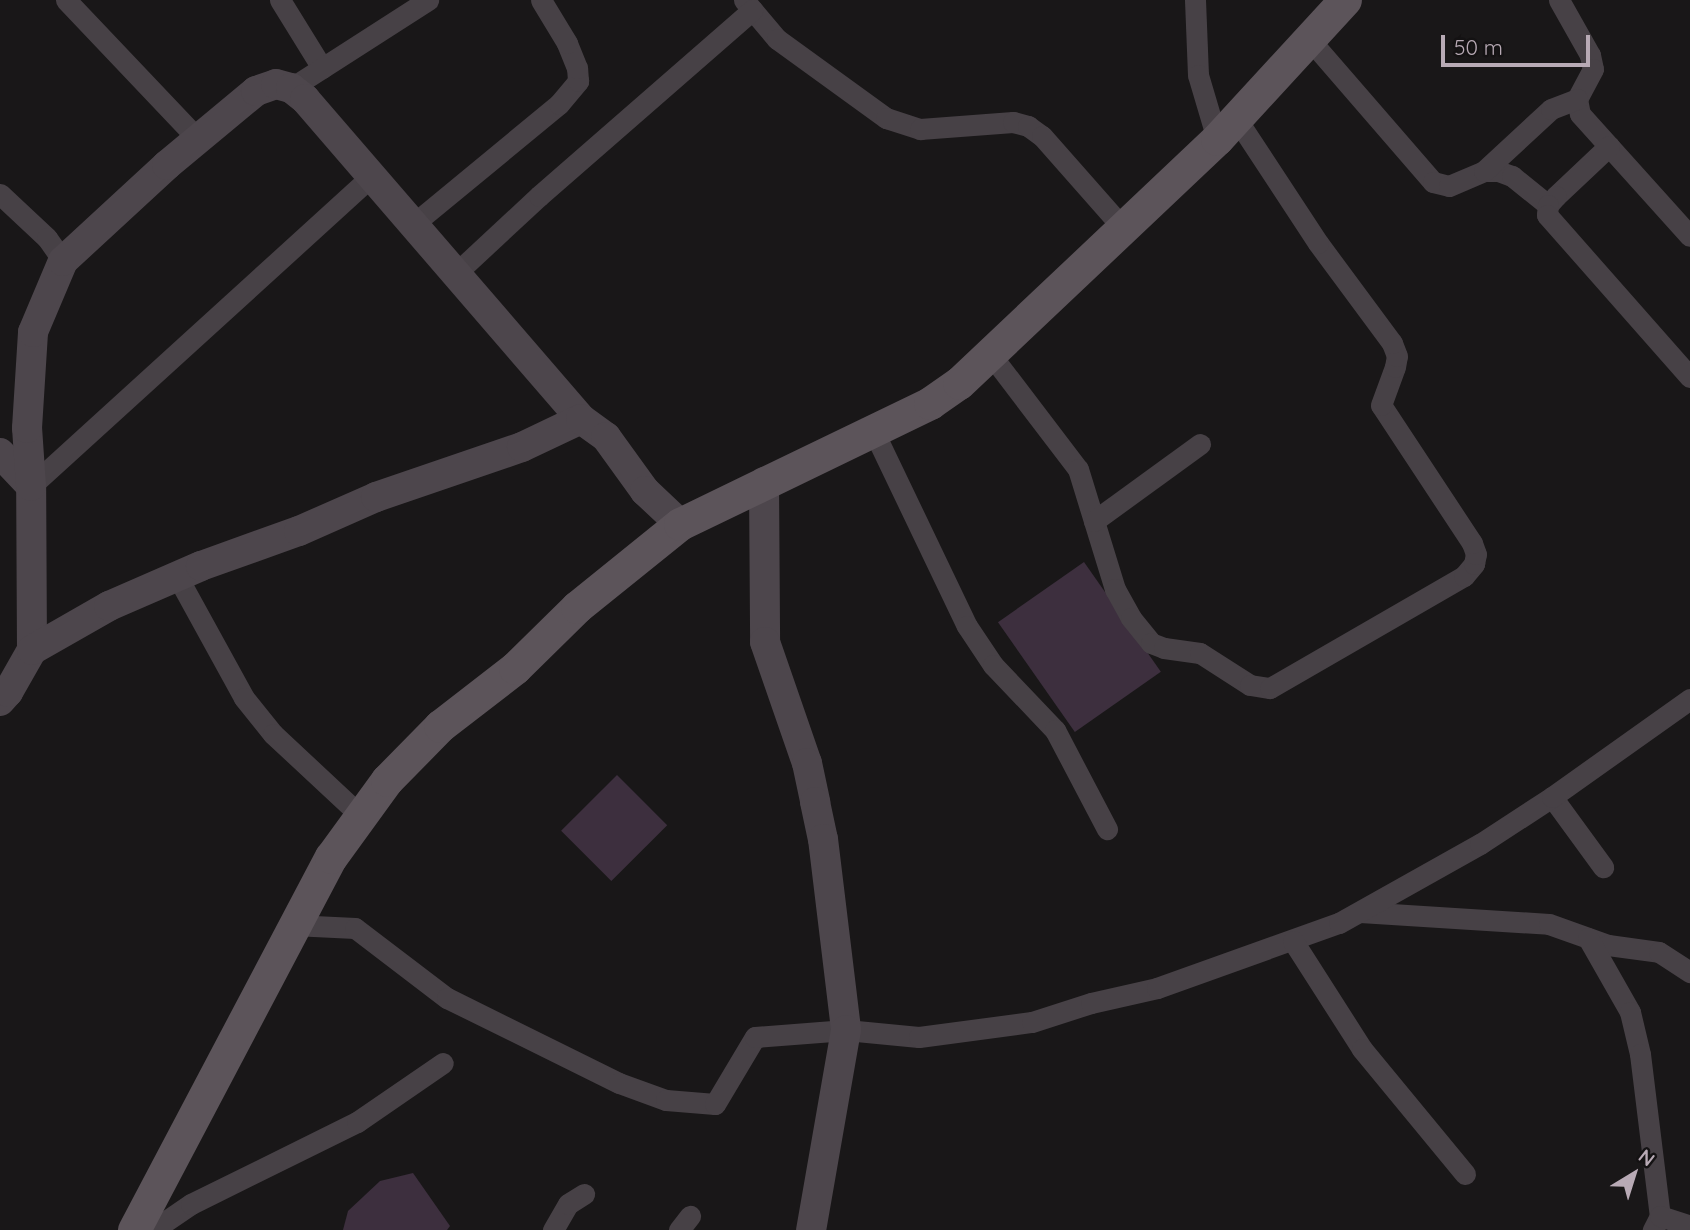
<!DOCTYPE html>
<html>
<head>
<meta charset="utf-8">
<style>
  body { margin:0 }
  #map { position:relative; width:1690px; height:1230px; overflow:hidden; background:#191718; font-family:Quicksand,sans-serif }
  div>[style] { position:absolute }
  .water>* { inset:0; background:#3d2f3e; transform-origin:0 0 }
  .street>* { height:21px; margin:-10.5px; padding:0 10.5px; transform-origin:10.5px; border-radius:10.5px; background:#474146 }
  .secondary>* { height:30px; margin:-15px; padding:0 15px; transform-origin:15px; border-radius:15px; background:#4d464c }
  .primary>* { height:33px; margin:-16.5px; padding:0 16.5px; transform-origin:16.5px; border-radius:16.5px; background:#5c545a }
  span { translate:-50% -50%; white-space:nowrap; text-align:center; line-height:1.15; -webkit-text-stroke:7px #141213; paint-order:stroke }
  .north { position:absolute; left:1599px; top:1139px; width:70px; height:70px; -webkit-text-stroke:5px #141213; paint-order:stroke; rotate:38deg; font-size:19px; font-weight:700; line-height:28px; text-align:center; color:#b8aab5 }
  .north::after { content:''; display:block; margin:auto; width:24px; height:32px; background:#b8aab5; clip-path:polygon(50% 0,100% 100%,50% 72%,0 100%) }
  .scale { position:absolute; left:1441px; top:35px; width:149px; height:32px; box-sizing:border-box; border:4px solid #b8aab5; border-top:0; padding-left:9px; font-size:21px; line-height:24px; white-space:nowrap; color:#b8aab5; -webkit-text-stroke:5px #141213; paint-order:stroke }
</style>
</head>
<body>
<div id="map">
  <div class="water">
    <div style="left:1084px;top:562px;width:134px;height:105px;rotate:55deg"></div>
    <div style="left:617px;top:775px;width:71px;height:79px;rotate:45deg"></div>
    <div style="clip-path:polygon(413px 1173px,450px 1226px,447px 1230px,343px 1230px,348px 1211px,380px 1181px)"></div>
  </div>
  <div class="street">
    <div style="left:66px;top:0;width:192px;rotate:46.5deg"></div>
    <div style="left:280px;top:0;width:80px;rotate:58.3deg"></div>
    <div style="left:744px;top:0;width:51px;rotate:49.8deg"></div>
    <div style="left:777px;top:39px;width:135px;rotate:35.9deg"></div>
    <div style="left:886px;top:118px;width:36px;rotate:18deg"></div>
    <div style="left:920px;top:129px;width:93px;rotate:-4.3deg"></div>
    <div style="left:1013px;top:122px;width:16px;rotate:15deg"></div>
    <div style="left:1028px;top:126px;width:17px;rotate:36deg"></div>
    <div style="left:1042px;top:136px;width:124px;rotate:48.6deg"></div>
    <div style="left:1195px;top:0;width:75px;rotate:87.7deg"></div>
    <div style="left:1198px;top:75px;width:67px;rotate:73.5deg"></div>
    <div style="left:1559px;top:0;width:63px;rotate:60.6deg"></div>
    <div style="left:1590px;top:55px;width:14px;rotate:78deg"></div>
    <div style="left:1593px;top:69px;width:34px;rotate:118deg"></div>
    <div style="left:1577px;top:99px;width:15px;rotate:79deg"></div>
    <div style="left:1580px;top:114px;width:164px;rotate:48deg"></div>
    <div style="left:1310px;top:40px;width:188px;rotate:49.1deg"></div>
    <div style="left:1433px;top:182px;width:16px;rotate:14deg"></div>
    <div style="left:1449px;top:186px;width:38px;rotate:-23deg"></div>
    <div style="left:1484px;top:171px;width:14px"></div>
    <div style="left:1498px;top:171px;width:15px;rotate:20deg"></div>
    <div style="left:1512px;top:176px;width:46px;rotate:38.9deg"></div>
    <div style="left:291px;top:88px;width:163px;rotate:-32.7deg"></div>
    <div style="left:1609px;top:146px;width:73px;rotate:136.7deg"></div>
    <div style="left:1556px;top:196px;width:12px;rotate:132deg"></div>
    <div style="left:1548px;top:205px;width:10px;rotate:96deg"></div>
    <div style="left:1547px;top:215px;width:216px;rotate:48.6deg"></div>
    <div style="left:1484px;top:171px;width:91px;rotate:-42.8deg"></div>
    <div style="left:1551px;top:109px;width:28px;rotate:-21deg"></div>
    <div style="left:0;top:194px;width:64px;rotate:43.1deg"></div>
    <div style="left:47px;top:238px;width:28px;rotate:55deg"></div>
    <div style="left:411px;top:226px;width:192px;rotate:-39.5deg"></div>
    <div style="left:559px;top:104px;width:30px;rotate:-50deg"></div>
    <div style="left:578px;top:81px;width:13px;rotate:-94deg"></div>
    <div style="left:577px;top:68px;width:27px;rotate:-112deg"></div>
    <div style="left:567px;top:43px;width:50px;rotate:-121.2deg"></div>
    <div style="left:454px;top:275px;width:116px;rotate:-42.9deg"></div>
    <div style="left:539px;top:196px;width:283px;rotate:-41.1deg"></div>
    <div style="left:991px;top:355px;width:143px;rotate:52.7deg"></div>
    <div style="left:1078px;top:469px;width:126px;rotate:72.9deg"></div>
    <div style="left:1115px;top:589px;width:33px;rotate:61deg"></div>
    <div style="left:1131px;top:618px;width:32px;rotate:51deg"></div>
    <div style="left:1151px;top:643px;width:14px;rotate:21deg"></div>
    <div style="left:1164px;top:648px;width:36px;rotate:8deg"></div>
    <div style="left:1200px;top:653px;width:59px;rotate:32.6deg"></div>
    <div style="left:1250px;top:685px;width:20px;rotate:9deg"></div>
    <div style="left:1270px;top:688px;width:224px;rotate:-30deg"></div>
    <div style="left:1464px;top:576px;width:16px;rotate:-50deg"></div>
    <div style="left:1474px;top:564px;width:10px;rotate:-79deg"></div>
    <div style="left:1476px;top:554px;width:12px;rotate:-110deg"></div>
    <div style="left:1472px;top:543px;width:165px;rotate:-123.4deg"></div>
    <div style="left:1381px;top:405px;width:40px;rotate:-69.8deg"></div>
    <div style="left:1395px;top:367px;width:11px;rotate:-80deg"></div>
    <div style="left:1397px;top:356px;width:14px;rotate:-111deg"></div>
    <div style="left:1392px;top:343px;width:124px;rotate:-126.5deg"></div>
    <div style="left:1318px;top:243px;width:149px;rotate:-123.3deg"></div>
    <div style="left:873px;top:430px;width:217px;rotate:64.4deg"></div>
    <div style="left:967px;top:626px;width:47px;rotate:56.3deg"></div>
    <div style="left:993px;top:665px;width:90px;rotate:46.4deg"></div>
    <div style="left:1055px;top:730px;width:112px;rotate:62.3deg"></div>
    <div style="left:31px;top:486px;width:459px;rotate:-42.3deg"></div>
    <div style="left:1094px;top:521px;width:131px;rotate:-36deg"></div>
    <div style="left:177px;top:576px;width:139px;rotate:61.2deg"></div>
    <div style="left:244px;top:698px;width:46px;rotate:51.1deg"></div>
    <div style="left:273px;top:734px;width:120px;rotate:43deg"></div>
    <div style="left:1552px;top:797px;width:87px;rotate:53.9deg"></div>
    <div style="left:1360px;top:912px;width:189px;rotate:3.6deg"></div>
    <div style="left:1549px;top:924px;width:63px;rotate:19.6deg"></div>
    <div style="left:1608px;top:945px;width:51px;rotate:7.8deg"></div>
    <div style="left:1659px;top:952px;width:37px;rotate:33deg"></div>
    <div style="left:293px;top:925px;width:62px;rotate:2.8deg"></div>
    <div style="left:355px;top:928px;width:116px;rotate:37.3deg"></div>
    <div style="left:447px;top:998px;width:192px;rotate:26.3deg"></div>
    <div style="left:619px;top:1083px;width:50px;rotate:19.9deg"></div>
    <div style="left:666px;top:1100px;width:49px;rotate:4.7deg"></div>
    <div style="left:715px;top:1104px;width:78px;rotate:-59.2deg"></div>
    <div style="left:755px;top:1037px;width:91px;rotate:-4.4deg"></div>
    <div style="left:846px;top:1030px;width:73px;rotate:5.5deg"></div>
    <div style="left:919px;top:1037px;width:114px;rotate:-7.6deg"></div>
    <div style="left:1032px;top:1022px;width:62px;rotate:-17.9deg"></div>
    <div style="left:1091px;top:1003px;width:68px;rotate:-12.8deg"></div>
    <div style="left:1157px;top:988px;width:193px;rotate:-19.7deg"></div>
    <div style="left:1339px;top:923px;width:162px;rotate:-29.3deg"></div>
    <div style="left:1480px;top:844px;width:86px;rotate:-33.1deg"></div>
    <div style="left:1552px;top:797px;width:169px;rotate:-35.4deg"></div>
    <div style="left:1588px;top:938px;width:85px;rotate:60.4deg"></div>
    <div style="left:1630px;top:1012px;width:43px;rotate:76.6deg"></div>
    <div style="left:1640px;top:1054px;width:163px;rotate:83deg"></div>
    <div style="left:1660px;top:1216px;width:16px;rotate:117deg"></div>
    <div style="left:1293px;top:941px;width:128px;rotate:57.4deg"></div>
    <div style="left:1362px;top:1049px;width:162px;rotate:50.5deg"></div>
    <div style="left:1660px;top:1216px;width:32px;rotate:18deg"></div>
    <div style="left:153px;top:1230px;width:46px;rotate:-34.4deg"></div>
    <div style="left:191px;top:1204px;width:185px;rotate:-26.3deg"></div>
    <div style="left:357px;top:1122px;width:104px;rotate:-34.5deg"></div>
    <div style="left:553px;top:1230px;width:30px;rotate:-60deg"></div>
    <div style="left:568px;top:1204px;width:19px;rotate:-32deg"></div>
    <div style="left:679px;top:1230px;width:18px;rotate:-52deg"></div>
  </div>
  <div class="secondary">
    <div style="left:0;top:453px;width:45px;rotate:46.8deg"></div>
    <div style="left:764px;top:482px;width:160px;rotate:89.6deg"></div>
    <div style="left:765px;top:642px;width:128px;rotate:70.9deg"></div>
    <div style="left:807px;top:763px;width:40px;rotate:78deg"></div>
    <div style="left:815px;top:802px;width:38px;rotate:78deg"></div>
    <div style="left:823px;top:839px;width:192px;rotate:83.1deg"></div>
    <div style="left:846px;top:1030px;width:203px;rotate:99.9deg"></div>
    <div style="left:32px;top:650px;width:164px;rotate:-90.3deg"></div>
    <div style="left:31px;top:486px;width:58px;rotate:-93.9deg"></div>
    <div style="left:27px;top:428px;width:96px;rotate:-86.4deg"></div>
    <div style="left:33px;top:332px;width:77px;rotate:-67.1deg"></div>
    <div style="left:63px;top:261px;width:142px;rotate:-42.7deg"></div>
    <div style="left:167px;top:165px;width:116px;rotate:-39.7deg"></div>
    <div style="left:256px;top:91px;width:21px;rotate:-19deg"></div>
    <div style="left:276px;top:84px;width:16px;rotate:15deg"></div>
    <div style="left:291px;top:88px;width:18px;rotate:38deg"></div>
    <div style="left:305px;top:99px;width:423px;rotate:49.2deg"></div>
    <div style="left:0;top:701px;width:12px;rotate:-48deg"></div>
    <div style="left:8px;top:692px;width:48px;rotate:-60.3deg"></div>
    <div style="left:32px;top:650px;width:89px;rotate:-29.7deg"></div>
    <div style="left:109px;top:606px;width:100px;rotate:-23.5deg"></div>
    <div style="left:201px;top:566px;width:104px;rotate:-19.7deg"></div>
    <div style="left:299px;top:531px;width:84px;rotate:-23.8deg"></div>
    <div style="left:376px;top:497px;width:154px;rotate:-18.9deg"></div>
    <div style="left:522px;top:447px;width:65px;rotate:-25.4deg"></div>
    <div style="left:581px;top:419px;width:31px;rotate:36deg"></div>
    <div style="left:606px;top:437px;width:67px;rotate:54.2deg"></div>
    <div style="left:645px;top:491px;width:48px;rotate:43.3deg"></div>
  </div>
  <div class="primary">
    <div style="left:134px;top:1230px;width:422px;rotate:-62.2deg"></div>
    <div style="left:331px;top:857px;width:95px;rotate:-54deg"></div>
    <div style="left:387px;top:780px;width:76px;rotate:-45.5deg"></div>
    <div style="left:440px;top:726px;width:95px;rotate:-37.7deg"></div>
    <div style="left:515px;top:668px;width:87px;rotate:-44.5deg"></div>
    <div style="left:577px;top:607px;width:132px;rotate:-38.9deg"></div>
    <div style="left:680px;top:524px;width:278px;rotate:-25.8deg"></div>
    <div style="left:930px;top:403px;width:35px;rotate:-35deg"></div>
    <div style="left:959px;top:383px;width:355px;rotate:-43.4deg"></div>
    <div style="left:1217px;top:139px;width:189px;rotate:-47.4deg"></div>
  </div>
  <div class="north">N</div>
  <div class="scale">50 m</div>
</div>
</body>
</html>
